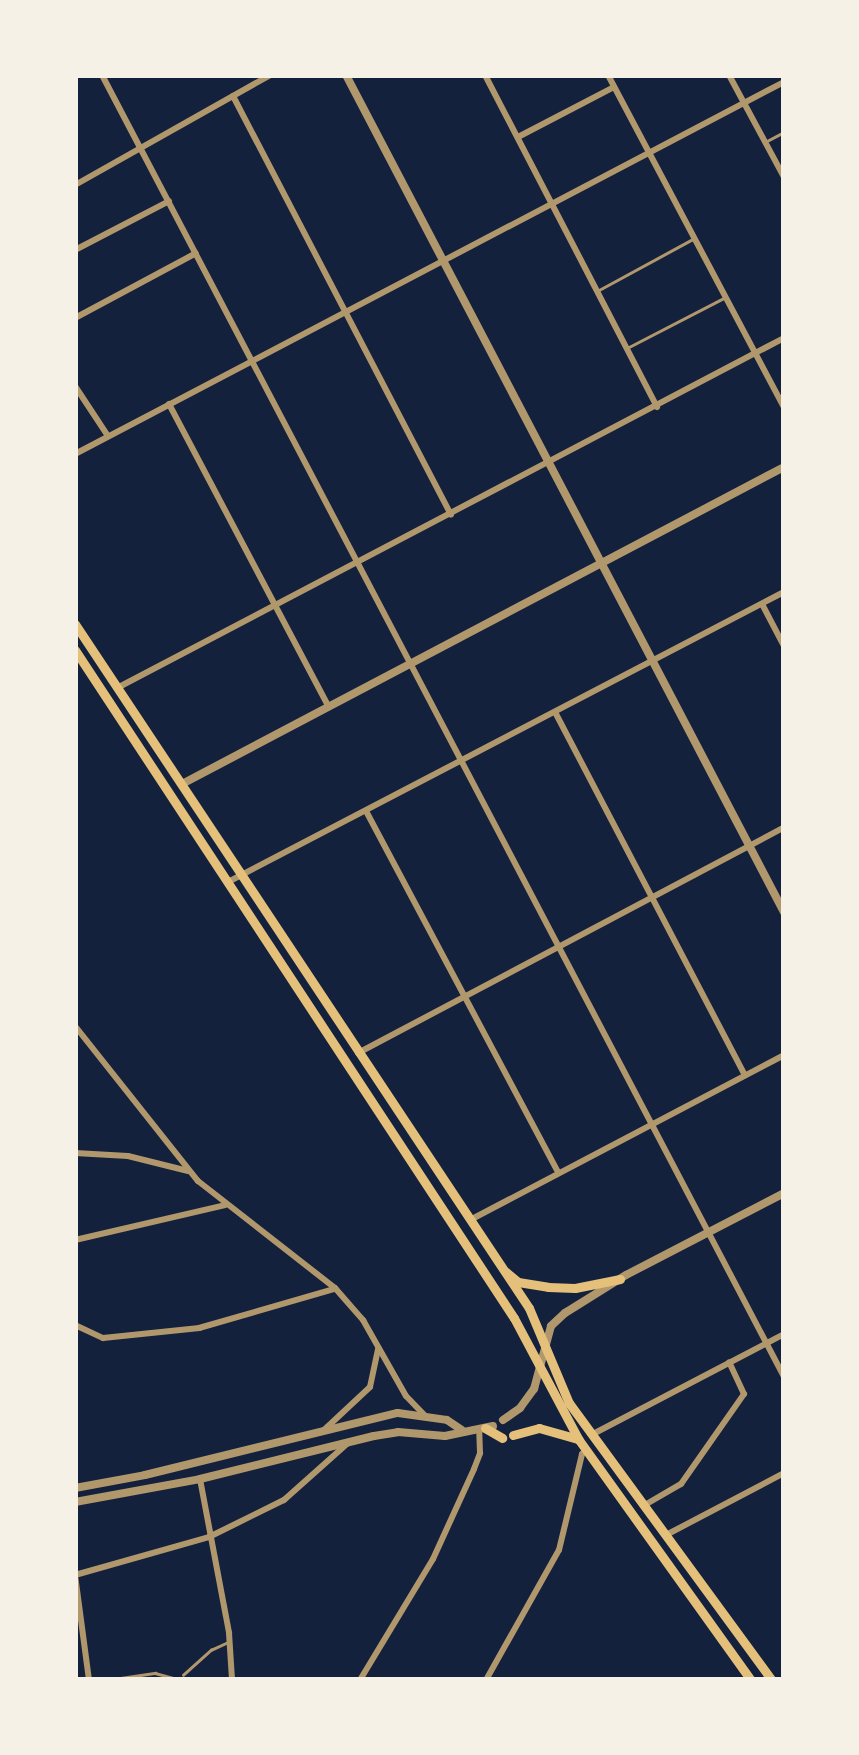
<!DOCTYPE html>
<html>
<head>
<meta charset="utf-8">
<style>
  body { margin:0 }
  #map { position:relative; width:859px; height:1755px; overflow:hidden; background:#14213d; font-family:Ubuntu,sans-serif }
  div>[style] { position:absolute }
  .service>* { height:2.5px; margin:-1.25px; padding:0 1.25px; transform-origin:1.25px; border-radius:1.25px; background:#b1986c }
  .minor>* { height:6px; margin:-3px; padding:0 3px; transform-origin:3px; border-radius:3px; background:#b1986c }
  .tertiary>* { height:8px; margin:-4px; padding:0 4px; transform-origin:4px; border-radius:4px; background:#b1986c }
  .secondary>* { height:9px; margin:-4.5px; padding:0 4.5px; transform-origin:4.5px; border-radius:4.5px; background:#e5c07b }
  span { translate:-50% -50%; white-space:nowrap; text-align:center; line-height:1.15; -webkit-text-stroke:10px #f6f1e7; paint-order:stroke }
  .frame { position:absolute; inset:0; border:78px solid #f6f1e7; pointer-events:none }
</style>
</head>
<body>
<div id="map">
  <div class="service">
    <div style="left:767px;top:141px;width:19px;rotate:-28deg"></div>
    <div style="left:599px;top:290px;width:107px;rotate:-28.5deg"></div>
    <div style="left:629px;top:347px;width:107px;rotate:-27.3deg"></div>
    <div style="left:183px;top:1675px;width:38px;rotate:-42deg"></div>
    <div style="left:211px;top:1650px;width:19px;rotate:-25deg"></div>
    <div style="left:107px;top:1680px;width:49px;rotate:-8.3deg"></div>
    <div style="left:155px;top:1673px;width:28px;rotate:15deg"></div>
  </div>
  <div class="minor">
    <div style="left:102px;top:75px;width:1470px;rotate:62.35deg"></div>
    <div style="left:485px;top:75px;width:374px;rotate:62.6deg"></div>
    <div style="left:608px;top:75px;width:377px;rotate:62.1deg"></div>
    <div style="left:729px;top:75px;width:116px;rotate:61.7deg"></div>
    <div style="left:233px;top:96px;width:472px;rotate:62.5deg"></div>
    <div style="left:518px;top:137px;width:108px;rotate:-27.5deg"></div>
    <div style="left:75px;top:185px;width:224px;rotate:-29.4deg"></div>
    <div style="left:75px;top:250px;width:106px;rotate:-27.5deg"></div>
    <div style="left:75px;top:318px;width:137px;rotate:-28.2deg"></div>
    <div style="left:75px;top:386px;width:60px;rotate:56.6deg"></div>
    <div style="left:169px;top:404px;width:340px;rotate:62.2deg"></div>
    <div style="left:75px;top:454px;width:801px;rotate:-27.69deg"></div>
    <div style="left:762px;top:604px;width:47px;rotate:62.4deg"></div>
    <div style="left:117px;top:688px;width:753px;rotate:-27.69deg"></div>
    <div style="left:555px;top:712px;width:410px;rotate:62.4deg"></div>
    <div style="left:366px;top:811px;width:409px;rotate:62deg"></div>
    <div style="left:228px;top:882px;width:627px;rotate:-27.55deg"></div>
    <div style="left:75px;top:1026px;width:198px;rotate:51.6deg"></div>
    <div style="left:198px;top:1181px;width:174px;rotate:38deg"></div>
    <div style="left:335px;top:1288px;width:43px;rotate:48.8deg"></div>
    <div style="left:363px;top:1320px;width:87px;rotate:60.5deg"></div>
    <div style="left:406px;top:1396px;width:28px;rotate:46deg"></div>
    <div style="left:358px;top:1053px;width:482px;rotate:-27.9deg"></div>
    <div style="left:75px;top:1153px;width:53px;rotate:3.2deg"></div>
    <div style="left:128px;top:1156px;width:62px;rotate:14deg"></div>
    <div style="left:470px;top:1220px;width:355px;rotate:-27.7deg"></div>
    <div style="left:75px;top:1240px;width:154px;rotate:-13.1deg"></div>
    <div style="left:75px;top:1325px;width:31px;rotate:25deg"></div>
    <div style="left:103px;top:1338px;width:97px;rotate:-5.9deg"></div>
    <div style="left:199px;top:1328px;width:141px;rotate:-16.1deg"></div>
    <div style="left:324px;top:1430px;width:63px;rotate:-43.1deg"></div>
    <div style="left:370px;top:1387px;width:40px;rotate:-78deg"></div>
    <div style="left:593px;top:1434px;width:216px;rotate:-27.6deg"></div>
    <div style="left:200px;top:1479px;width:157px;rotate:79.3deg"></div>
    <div style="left:229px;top:1633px;width:47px;rotate:86.3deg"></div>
    <div style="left:643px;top:1506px;width:44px;rotate:-30.1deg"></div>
    <div style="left:681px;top:1484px;width:110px;rotate:-55deg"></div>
    <div style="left:744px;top:1394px;width:35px;rotate:-115deg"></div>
    <div style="left:666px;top:1535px;width:133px;rotate:-27.7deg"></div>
    <div style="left:75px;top:1575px;width:139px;rotate:-15.8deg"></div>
    <div style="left:209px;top:1537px;width:84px;rotate:-26.3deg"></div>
    <div style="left:284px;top:1500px;width:86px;rotate:-41.7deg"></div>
    <div style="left:75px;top:1575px;width:106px;rotate:82.4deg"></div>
    <div style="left:360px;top:1680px;width:141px;rotate:-58.9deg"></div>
    <div style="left:433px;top:1559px;width:99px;rotate:-65.5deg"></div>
    <div style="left:474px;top:1469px;width:17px;rotate:-69deg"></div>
    <div style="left:480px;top:1453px;width:24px;rotate:-92deg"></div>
    <div style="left:486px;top:1680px;width:149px;rotate:-60.7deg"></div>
    <div style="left:559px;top:1550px;width:99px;rotate:-76.5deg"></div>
    <div style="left:582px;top:1454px;width:6px;rotate:-45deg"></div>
  </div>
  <div class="tertiary">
    <div style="left:346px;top:75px;width:945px;rotate:62.38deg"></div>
    <div style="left:182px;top:784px;width:680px;rotate:-27.77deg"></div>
    <div style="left:503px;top:1420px;width:21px;rotate:-35deg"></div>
    <div style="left:520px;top:1408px;width:24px;rotate:-54deg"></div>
    <div style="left:534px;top:1389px;width:65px;rotate:-74.9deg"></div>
    <div style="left:551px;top:1326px;width:19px;rotate:-43deg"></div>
    <div style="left:565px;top:1313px;width:72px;rotate:-31.9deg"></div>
    <div style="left:626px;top:1275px;width:178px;rotate:-27.4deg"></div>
    <div style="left:75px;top:1488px;width:71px;rotate:-10.5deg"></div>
    <div style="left:145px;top:1475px;width:260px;rotate:-13.8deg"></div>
    <div style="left:398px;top:1413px;width:49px;rotate:8.1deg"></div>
    <div style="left:447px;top:1420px;width:18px;rotate:34deg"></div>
    <div style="left:75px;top:1502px;width:127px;rotate:-10.4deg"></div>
    <div style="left:200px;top:1479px;width:179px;rotate:-13.9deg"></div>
    <div style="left:374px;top:1436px;width:24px;rotate:-9deg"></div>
    <div style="left:398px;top:1432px;width:47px;rotate:4.9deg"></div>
    <div style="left:445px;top:1436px;width:49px;rotate:-11.8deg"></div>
  </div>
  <div class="secondary">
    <div style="left:75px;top:624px;width:821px;rotate:56.43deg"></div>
    <div style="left:529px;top:1308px;width:103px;rotate:67.2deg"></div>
    <div style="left:569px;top:1403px;width:343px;rotate:53.8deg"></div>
    <div style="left:75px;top:650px;width:799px;rotate:56.69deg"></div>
    <div style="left:514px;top:1318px;width:138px;rotate:62deg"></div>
    <div style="left:579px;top:1440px;width:295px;rotate:54.4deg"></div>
    <div style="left:506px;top:1272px;width:16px;rotate:40deg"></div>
    <div style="left:518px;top:1282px;width:30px;rotate:9deg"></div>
    <div style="left:548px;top:1287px;width:27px;rotate:2deg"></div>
    <div style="left:575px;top:1288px;width:46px;rotate:-11.3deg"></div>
    <div style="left:485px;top:1428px;width:20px;rotate:30deg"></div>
    <div style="left:513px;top:1435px;width:27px;rotate:-15deg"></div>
    <div style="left:539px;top:1428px;width:41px;rotate:15.8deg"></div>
  </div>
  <div class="frame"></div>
</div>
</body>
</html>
